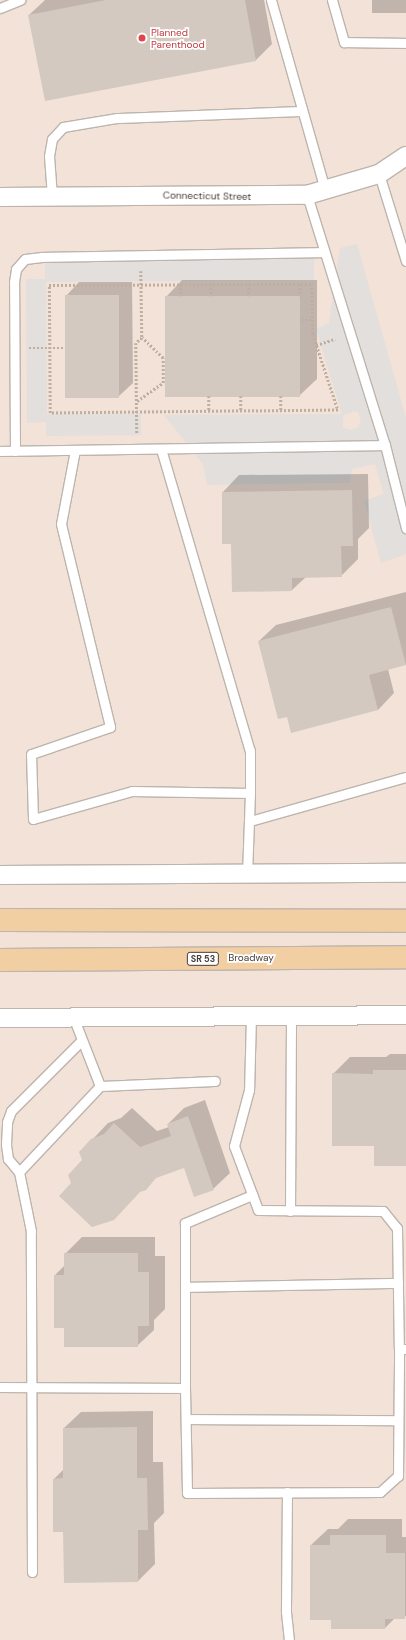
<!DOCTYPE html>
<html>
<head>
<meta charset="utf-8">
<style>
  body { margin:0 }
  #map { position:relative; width:406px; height:1640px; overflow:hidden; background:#f3eee9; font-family:"DM Sans",sans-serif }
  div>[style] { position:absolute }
  .commercial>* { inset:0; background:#f2e2d7; transform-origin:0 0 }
  .parking>* { inset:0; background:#e2dfdd }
  .shadow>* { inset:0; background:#0003; transform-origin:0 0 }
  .building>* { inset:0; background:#d3c9c0; transform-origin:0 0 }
  .path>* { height:2.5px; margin-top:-1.25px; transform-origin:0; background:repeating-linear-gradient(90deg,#bdaea0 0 2px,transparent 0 4px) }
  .roads { filter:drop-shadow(1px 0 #bdb5ad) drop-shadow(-1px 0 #bdb5ad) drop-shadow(0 1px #bdb5ad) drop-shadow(0 -1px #bdb5ad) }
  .service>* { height:9px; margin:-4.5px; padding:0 4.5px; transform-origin:4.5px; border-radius:4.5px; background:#fff }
  .minor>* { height:18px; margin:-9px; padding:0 9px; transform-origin:9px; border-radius:9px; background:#fff }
  .primary>* { height:22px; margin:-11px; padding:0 11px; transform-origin:11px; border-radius:11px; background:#f2cfa3 }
  .dots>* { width:11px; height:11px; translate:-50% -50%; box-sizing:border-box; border:2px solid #fff; border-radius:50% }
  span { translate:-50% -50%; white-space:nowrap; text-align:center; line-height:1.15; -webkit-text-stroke:3.5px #fff; paint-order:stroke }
  .shield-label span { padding:1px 3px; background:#fff; border:1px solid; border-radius:3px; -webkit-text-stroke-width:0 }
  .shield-label { font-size:9px; color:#463e39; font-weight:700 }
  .health-label { font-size:10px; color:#be3a42 }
  .left { translate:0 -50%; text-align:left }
  .street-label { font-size:10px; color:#463e39 }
</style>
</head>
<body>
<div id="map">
  <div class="commercial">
    <div style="left:0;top:0;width:406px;height:1640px"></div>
  </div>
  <div class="parking">
    <div style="clip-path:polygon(evenodd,357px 244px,406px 418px,406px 554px,381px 563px,364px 501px,384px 494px,375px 464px,352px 469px,350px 483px,207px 485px,203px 464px,164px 415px,342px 414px,316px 329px,329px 323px,340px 248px,357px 244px,354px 411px,358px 412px,361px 419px,358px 427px,351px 430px,343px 428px,343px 416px,354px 411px)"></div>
    <div style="clip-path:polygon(314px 258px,314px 280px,46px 282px,47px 414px,141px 414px,141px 435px,46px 436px,46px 422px,27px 423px,26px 279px,45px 279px,45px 260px)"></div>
  </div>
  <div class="shadow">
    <div style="clip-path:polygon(45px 0,264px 0,272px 44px,256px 60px,29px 15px)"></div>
    <div style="left:372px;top:0;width:34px;height:13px"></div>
    <div style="clip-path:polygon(182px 280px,317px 280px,317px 379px,300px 395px,166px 297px)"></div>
    <div style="clip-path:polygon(79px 282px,132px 282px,133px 383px,119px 396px,66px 296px)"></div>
    <div style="clip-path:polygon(368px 474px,369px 528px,358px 539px,358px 559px,341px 576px,306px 577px,292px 590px,232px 543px,223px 543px,223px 492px,239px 475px)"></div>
    <div style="clip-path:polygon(406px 592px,406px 664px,388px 669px,394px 693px,378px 710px,288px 716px,259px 641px,276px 625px)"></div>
    <div style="clip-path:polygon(390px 1054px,406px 1054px,406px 1165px,375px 1145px,333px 1074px,350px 1057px,386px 1057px)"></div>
    <div style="clip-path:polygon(205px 1100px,230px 1173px,213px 1189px,184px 1167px,72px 1183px,92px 1140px,108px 1123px,121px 1118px,132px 1108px,157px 1131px,169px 1127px,168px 1124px,184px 1108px)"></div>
    <div style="clip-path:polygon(82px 1237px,155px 1237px,155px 1256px,165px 1256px,165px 1309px,154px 1320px,154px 1330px,137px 1346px,65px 1327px,55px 1275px,65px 1265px,65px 1254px)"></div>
    <div style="clip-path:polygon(153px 1411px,153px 1462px,163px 1462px,164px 1513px,154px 1523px,155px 1564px,138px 1581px,65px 1582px,64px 1531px,54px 1479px,64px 1469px,64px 1428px,81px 1412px)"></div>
    <div style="clip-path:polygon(348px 1519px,402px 1519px,402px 1537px,406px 1537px,406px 1616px,395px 1618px,385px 1628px,332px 1619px,311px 1545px,328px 1529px,338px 1529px)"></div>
  </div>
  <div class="building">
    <div style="clip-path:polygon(106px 0,245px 0,256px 61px,45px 101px,28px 15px)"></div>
    <div style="left:65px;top:295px;width:54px;height:103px"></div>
    <div style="left:165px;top:296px;width:135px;height:101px"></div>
    <div style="clip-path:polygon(352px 490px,353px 546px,341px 546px,342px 577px,292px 578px,292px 591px,232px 592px,231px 544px,222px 544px,222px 492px)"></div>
    <div style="clip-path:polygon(391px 607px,406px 665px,369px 675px,378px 710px,291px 733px,287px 717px,278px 719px,258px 641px)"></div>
    <div style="clip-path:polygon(373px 1070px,406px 1070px,406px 1166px,374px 1166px,374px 1146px,332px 1146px,332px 1073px,373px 1074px)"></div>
    <div style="clip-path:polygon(188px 1116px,214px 1190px,194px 1197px,184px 1168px,156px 1178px,146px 1190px,140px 1192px,114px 1220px,92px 1227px,59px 1196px,71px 1183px,68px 1175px,82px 1160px,79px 1152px,91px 1139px,104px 1134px,114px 1123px,140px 1147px,171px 1136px,167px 1124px)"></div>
    <div style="clip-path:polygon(64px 1253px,138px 1253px,138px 1272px,149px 1272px,149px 1326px,138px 1326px,138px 1347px,64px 1347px,64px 1328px,54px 1328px,54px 1275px,64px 1275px)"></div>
    <div style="clip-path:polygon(137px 1427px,137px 1478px,147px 1478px,148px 1530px,138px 1530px,138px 1582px,64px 1583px,63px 1532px,53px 1532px,53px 1479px,63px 1478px,63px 1428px)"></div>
    <div style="clip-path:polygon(330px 1535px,386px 1535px,386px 1553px,405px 1553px,405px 1619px,385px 1619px,385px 1629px,331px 1629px,331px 1620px,310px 1620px,310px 1545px,330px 1545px)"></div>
  </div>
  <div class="path">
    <div style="left:141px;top:271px;width:67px;rotate:89.1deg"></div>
    <div style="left:181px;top:284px;width:12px;rotate:90deg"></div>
    <div style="left:211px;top:284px;width:12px;rotate:90deg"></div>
    <div style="left:249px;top:284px;width:12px;rotate:90deg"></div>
    <div style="left:300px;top:284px;width:12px;rotate:90deg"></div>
    <div style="left:312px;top:284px;width:50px;rotate:88.9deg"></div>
    <div style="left:313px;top:334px;width:80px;rotate:71.8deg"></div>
    <div style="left:338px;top:410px;width:288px;rotate:179.4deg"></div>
    <div style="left:50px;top:413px;width:128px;rotate:-90.4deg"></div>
    <div style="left:49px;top:285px;width:263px;rotate:-0.2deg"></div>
    <div style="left:301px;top:320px;width:12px"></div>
    <div style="left:316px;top:345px;width:20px;rotate:-18deg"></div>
    <div style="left:29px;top:348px;width:36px"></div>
    <div style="left:209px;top:396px;width:15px;rotate:90deg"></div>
    <div style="left:241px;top:396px;width:15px;rotate:90deg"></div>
    <div style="left:281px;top:396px;width:15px;rotate:90deg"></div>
    <div style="left:137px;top:401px;width:32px;rotate:-35deg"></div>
    <div style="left:163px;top:383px;width:25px;rotate:-90deg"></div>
    <div style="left:163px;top:358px;width:29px;rotate:-136deg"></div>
    <div style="left:142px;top:338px;width:8px;rotate:140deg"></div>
    <div style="left:136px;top:343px;width:90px;rotate:89.4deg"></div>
  </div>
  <div class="roads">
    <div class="service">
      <div style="left:271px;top:0;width:198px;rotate:74.1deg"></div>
      <div style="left:332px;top:0;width:44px;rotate:74.1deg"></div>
      <div style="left:344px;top:42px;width:62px;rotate:0.9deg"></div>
      <div style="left:0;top:8px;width:22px;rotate:-22deg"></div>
      <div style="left:379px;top:174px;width:91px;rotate:72.8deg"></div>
      <div style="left:307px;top:195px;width:262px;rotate:72.7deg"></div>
      <div style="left:385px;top:445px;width:86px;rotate:75.8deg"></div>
      <div style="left:52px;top:196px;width:40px;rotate:-94.3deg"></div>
      <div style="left:49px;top:156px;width:17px;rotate:-80deg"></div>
      <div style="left:52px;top:139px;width:16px;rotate:-47deg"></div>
      <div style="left:63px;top:127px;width:55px;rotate:-9.5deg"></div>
      <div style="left:117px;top:118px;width:185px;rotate:-2.2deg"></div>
      <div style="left:161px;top:449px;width:315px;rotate:73.6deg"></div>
      <div style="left:250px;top:751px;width:42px;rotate:90deg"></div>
      <div style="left:75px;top:450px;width:75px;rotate:100.7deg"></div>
      <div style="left:61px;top:524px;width:209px;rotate:76.4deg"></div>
      <div style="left:110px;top:727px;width:83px;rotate:161.1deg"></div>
      <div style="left:31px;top:754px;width:65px;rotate:88.2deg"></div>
      <div style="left:33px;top:819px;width:103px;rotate:-15.8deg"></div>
      <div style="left:132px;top:791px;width:118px;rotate:1deg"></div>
      <div style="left:250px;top:793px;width:81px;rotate:92.1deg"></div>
      <div style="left:0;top:451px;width:385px;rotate:-0.9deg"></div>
      <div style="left:15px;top:451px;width:169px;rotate:-90.3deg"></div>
      <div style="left:14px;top:282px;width:13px;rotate:-81deg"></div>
      <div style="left:16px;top:269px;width:13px;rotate:-48deg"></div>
      <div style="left:25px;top:259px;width:17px;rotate:-7deg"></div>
      <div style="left:42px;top:257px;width:282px;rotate:-1deg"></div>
      <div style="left:250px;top:821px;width:162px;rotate:-15.8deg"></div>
      <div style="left:251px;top:1016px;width:74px;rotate:91.5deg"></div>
      <div style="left:249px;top:1090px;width:58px;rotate:105deg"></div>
      <div style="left:234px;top:1146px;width:68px;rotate:69.4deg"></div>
      <div style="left:258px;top:1210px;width:125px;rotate:0.5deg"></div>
      <div style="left:383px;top:1211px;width:22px;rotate:51deg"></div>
      <div style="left:397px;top:1228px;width:121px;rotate:89.1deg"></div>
      <div style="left:399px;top:1349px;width:7px"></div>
      <div style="left:100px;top:1086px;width:115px;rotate:-2.5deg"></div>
      <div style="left:19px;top:1172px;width:17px;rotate:-130deg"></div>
      <div style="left:8px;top:1159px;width:15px;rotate:-98deg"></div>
      <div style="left:6px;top:1144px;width:22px;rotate:-87deg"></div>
      <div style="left:7px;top:1122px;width:12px;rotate:-70deg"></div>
      <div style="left:11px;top:1111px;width:100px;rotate:-45deg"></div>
      <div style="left:290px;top:1211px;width:196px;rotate:-89.7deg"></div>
      <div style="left:185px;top:1287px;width:213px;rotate:-1.1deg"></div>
      <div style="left:0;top:1387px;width:185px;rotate:0.3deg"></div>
      <div style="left:185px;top:1388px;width:165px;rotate:-90deg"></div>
      <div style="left:185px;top:1223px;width:73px;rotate:-22.7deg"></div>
      <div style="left:185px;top:1388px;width:105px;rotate:88.9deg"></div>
      <div style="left:187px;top:1493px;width:193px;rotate:-0.3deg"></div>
      <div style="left:380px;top:1492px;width:24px;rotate:-42deg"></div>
      <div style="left:398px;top:1476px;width:127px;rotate:-89.5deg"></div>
      <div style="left:186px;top:1419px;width:212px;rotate:0.3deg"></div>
      <div style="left:287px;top:1492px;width:120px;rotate:90.5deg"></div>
      <div style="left:286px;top:1612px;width:28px;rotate:84deg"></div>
      <div style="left:32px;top:1572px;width:341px;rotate:-90.2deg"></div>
      <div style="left:31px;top:1231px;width:60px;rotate:-101.5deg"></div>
      <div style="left:19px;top:1172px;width:118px;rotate:-46.7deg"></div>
      <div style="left:100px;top:1086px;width:72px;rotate:-111.2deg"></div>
    </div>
    <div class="minor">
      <div style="left:0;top:197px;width:307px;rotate:-0.4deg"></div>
      <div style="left:307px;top:195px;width:75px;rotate:-16.3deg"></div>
      <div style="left:379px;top:174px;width:32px;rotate:-34deg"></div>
      <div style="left:0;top:875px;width:406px;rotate:-0.3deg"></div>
      <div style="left:0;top:1018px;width:406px;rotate:-0.4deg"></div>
    </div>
    <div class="primary">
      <div style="left:0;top:920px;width:406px;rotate:0.1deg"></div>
      <div style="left:0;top:960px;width:406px;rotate:-0.4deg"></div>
    </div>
  </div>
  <div class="dots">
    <div style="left:142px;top:38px;background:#e0444e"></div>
  </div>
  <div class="shield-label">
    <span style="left:203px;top:959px">SR 53</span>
  </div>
  <div class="health-label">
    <span class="left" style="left:151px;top:38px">Planned<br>Parenthood</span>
  </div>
  <div class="street-label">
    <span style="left:207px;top:196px;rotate:1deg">Connecticut Street</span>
    <span style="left:251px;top:958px">Broadway</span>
  </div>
</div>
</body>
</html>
